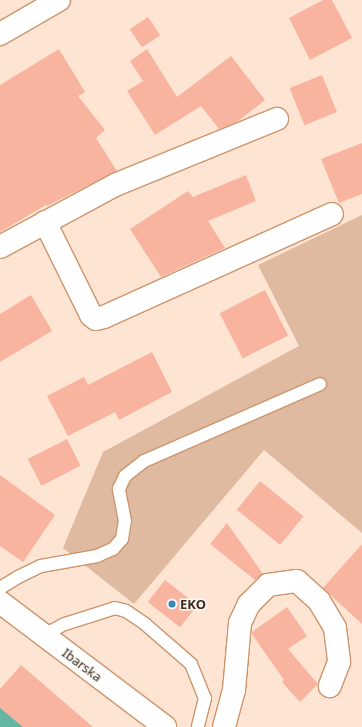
<!DOCTYPE html>
<html>
<head>
<meta charset="utf-8">
<style>
  body { margin:0 }
  #map { position:relative; width:362px; height:727px; overflow:hidden; background:#fde4d3; font-family:"Noto Sans",sans-serif }
  div>[style] { position:absolute }
  .green>* { inset:0; background:#dfbaa1 }
  .river>* { height:46px; margin:-23px; padding:0 23px; transform-origin:23px; border-radius:23px; background:#63b6a2 }
  .building>* { inset:0; background:#f9b4a0; transform-origin:0 0 }
  .roads { filter:drop-shadow(1px 0 #cd946b) drop-shadow(-1px 0 #cd946b) drop-shadow(0 1px #cd946b) drop-shadow(0 -1px #cd946b) }
  .service>* { height:12px; margin:-6px; padding:0 6px; transform-origin:6px; border-radius:6px; background:#fff }
  .minor>* { height:22px; margin:-11px; padding:0 11px; transform-origin:11px; border-radius:11px; background:#fff }
  .primary>* { height:22px; margin:-11px; padding:0 11px; transform-origin:11px; border-radius:11px; background:#fff }
  .dots>* { width:11px; height:11px; translate:-50% -50%; box-sizing:border-box; border:2px solid #f7f7f7; border-radius:50% }
  span { translate:-50% -50%; white-space:nowrap; text-align:center; line-height:1.15; -webkit-text-stroke:3px #f7f7f7; paint-order:stroke }
  .poi-label { font-size:13px; color:#422b1a; font-weight:700 }
  .left { translate:0 -50%; text-align:left }
  .street-label { font-size:13px; color:#422b1a }
</style>
</head>
<body>
<div id="map">
  <div class="green">
    <div style="clip-path:polygon(362px 215px,362px 533px,264px 450px,134px 604px,63px 548px,103px 452px,299px 346px,258px 265px)"></div>
  </div>
  <div class="river">
    <div style="left:0;top:719px;width:13px;rotate:39deg"></div>
  </div>
  <div class="building">
    <div style="clip-path:polygon(323px 0,332px 0,352px 38px,310px 60px,289px 18px)"></div>
    <div style="left:148px;top:17px;width:22px;height:22px;rotate:56deg"></div>
    <div style="clip-path:polygon(59px 49px,85px 92px,78px 96px,105px 130px,96px 138px,117px 171px,47px 206px,46px 205px,0 232px,0 85px)"></div>
    <div style="clip-path:polygon(147px 49px,177px 97px,231px 56px,265px 100px,237px 122px,219px 129px,201px 106px,155px 135px,127px 91px,143px 81px,130px 61px)"></div>
    <div style="left:322px;top:75px;width:40px;height:35px;rotate:68deg"></div>
    <div style="clip-path:polygon(362px 143px,362px 194px,339px 203px,321px 159px)"></div>
    <div style="clip-path:polygon(246px 175px,256px 201px,208px 221px,225px 248px,161px 277px,130px 229px,188px 191px,193px 197px)"></div>
    <div style="left:265px;top:290px;width:51px;height:51px;rotate:63deg"></div>
    <div style="clip-path:polygon(31px 295px,52px 331px,0 362px,0 314px)"></div>
    <div style="clip-path:polygon(152px 352px,172px 392px,119px 420px,115px 412px,68px 436px,47px 396px,84px 377px,88px 385px)"></div>
    <div style="left:67px;top:439px;width:30px;height:44px;rotate:63deg"></div>
    <div style="clip-path:polygon(0 475px,55px 515px,23px 562px,0 546px)"></div>
    <div style="left:260px;top:481px;width:56px;height:37px;rotate:39deg"></div>
    <div style="clip-path:polygon(227px 523px,263px 574px,255px 580px,210px 544px)"></div>
    <div style="clip-path:polygon(362px 544px,362px 624px,323px 588px)"></div>
    <div style="left:165px;top:580px;width:41px;height:28px;rotate:38deg"></div>
    <div style="clip-path:polygon(287px 607px,307px 636px,288px 649px,318px 684px,300px 702px,282px 682px,284px 680px,252px 634px,252px 632px)"></div>
    <div style="clip-path:polygon(21px 665px,93px 727px,23px 727px,0 708px,0 689px)"></div>
  </div>
  <div class="roads">
    <div class="service">
      <div style="left:0;top:588px;width:21px;rotate:-31deg"></div>
      <div style="left:18px;top:577px;width:25px;rotate:-26deg"></div>
      <div style="left:41px;top:566px;width:57px;rotate:-10.1deg"></div>
      <div style="left:97px;top:556px;width:17px;rotate:-24deg"></div>
      <div style="left:113px;top:549px;width:13px;rotate:-48deg"></div>
      <div style="left:122px;top:539px;width:18px;rotate:-81deg"></div>
      <div style="left:125px;top:521px;width:33px;rotate:-101deg"></div>
      <div style="left:119px;top:489px;width:14px;rotate:-65deg"></div>
      <div style="left:125px;top:476px;width:24px;rotate:-38deg"></div>
      <div style="left:144px;top:461px;width:192px;rotate:-23.6deg"></div>
      <div style="left:42px;top:636px;width:26px;rotate:-28deg"></div>
      <div style="left:65px;top:624px;width:52px;rotate:-17.7deg"></div>
      <div style="left:115px;top:608px;width:11px;rotate:15deg"></div>
      <div style="left:126px;top:611px;width:23px;rotate:34deg"></div>
      <div style="left:145px;top:624px;width:61px;rotate:41deg"></div>
      <div style="left:191px;top:664px;width:37px;rotate:68deg"></div>
      <div style="left:205px;top:698px;width:30px;rotate:104deg"></div>
    </div>
    <div class="minor">
      <div style="left:0;top:34px;width:68px;rotate:-30deg"></div>
      <div style="left:45px;top:222px;width:104px;rotate:63.7deg"></div>
      <div style="left:91px;top:315px;width:6px;rotate:39deg"></div>
      <div style="left:96px;top:319px;width:8px;rotate:-14deg"></div>
      <div style="left:104px;top:317px;width:250px;rotate:-24.3deg"></div>
      <div style="left:0;top:247px;width:131px;rotate:-28.3deg"></div>
      <div style="left:115px;top:185px;width:175px;rotate:-22.2deg"></div>
      <div style="left:224px;top:727px;width:38px;rotate:-75deg"></div>
      <div style="left:234px;top:690px;width:67px;rotate:-84.9deg"></div>
      <div style="left:240px;top:623px;width:21px;rotate:-65deg"></div>
      <div style="left:249px;top:604px;width:27px;rotate:-45deg"></div>
      <div style="left:268px;top:585px;width:29px;rotate:-8deg"></div>
      <div style="left:297px;top:581px;width:30px;rotate:42deg"></div>
      <div style="left:319px;top:601px;width:31px;rotate:59deg"></div>
      <div style="left:335px;top:628px;width:34px;rotate:83deg"></div>
      <div style="left:339px;top:662px;width:26px;rotate:111deg"></div>
    </div>
    <div class="primary">
      <div style="left:0;top:602px;width:207px;rotate:37.1deg"></div>
    </div>
  </div>
  <div class="dots">
    <div style="left:172px;top:604px;background:#3288b7"></div>
  </div>
  <div class="poi-label">
    <span class="left" style="left:180px;top:604px">EKO</span>
  </div>
  <div class="street-label">
    <span style="left:82px;top:665px;rotate:37deg">Ibarska</span>
  </div>
</div>
</body>
</html>
